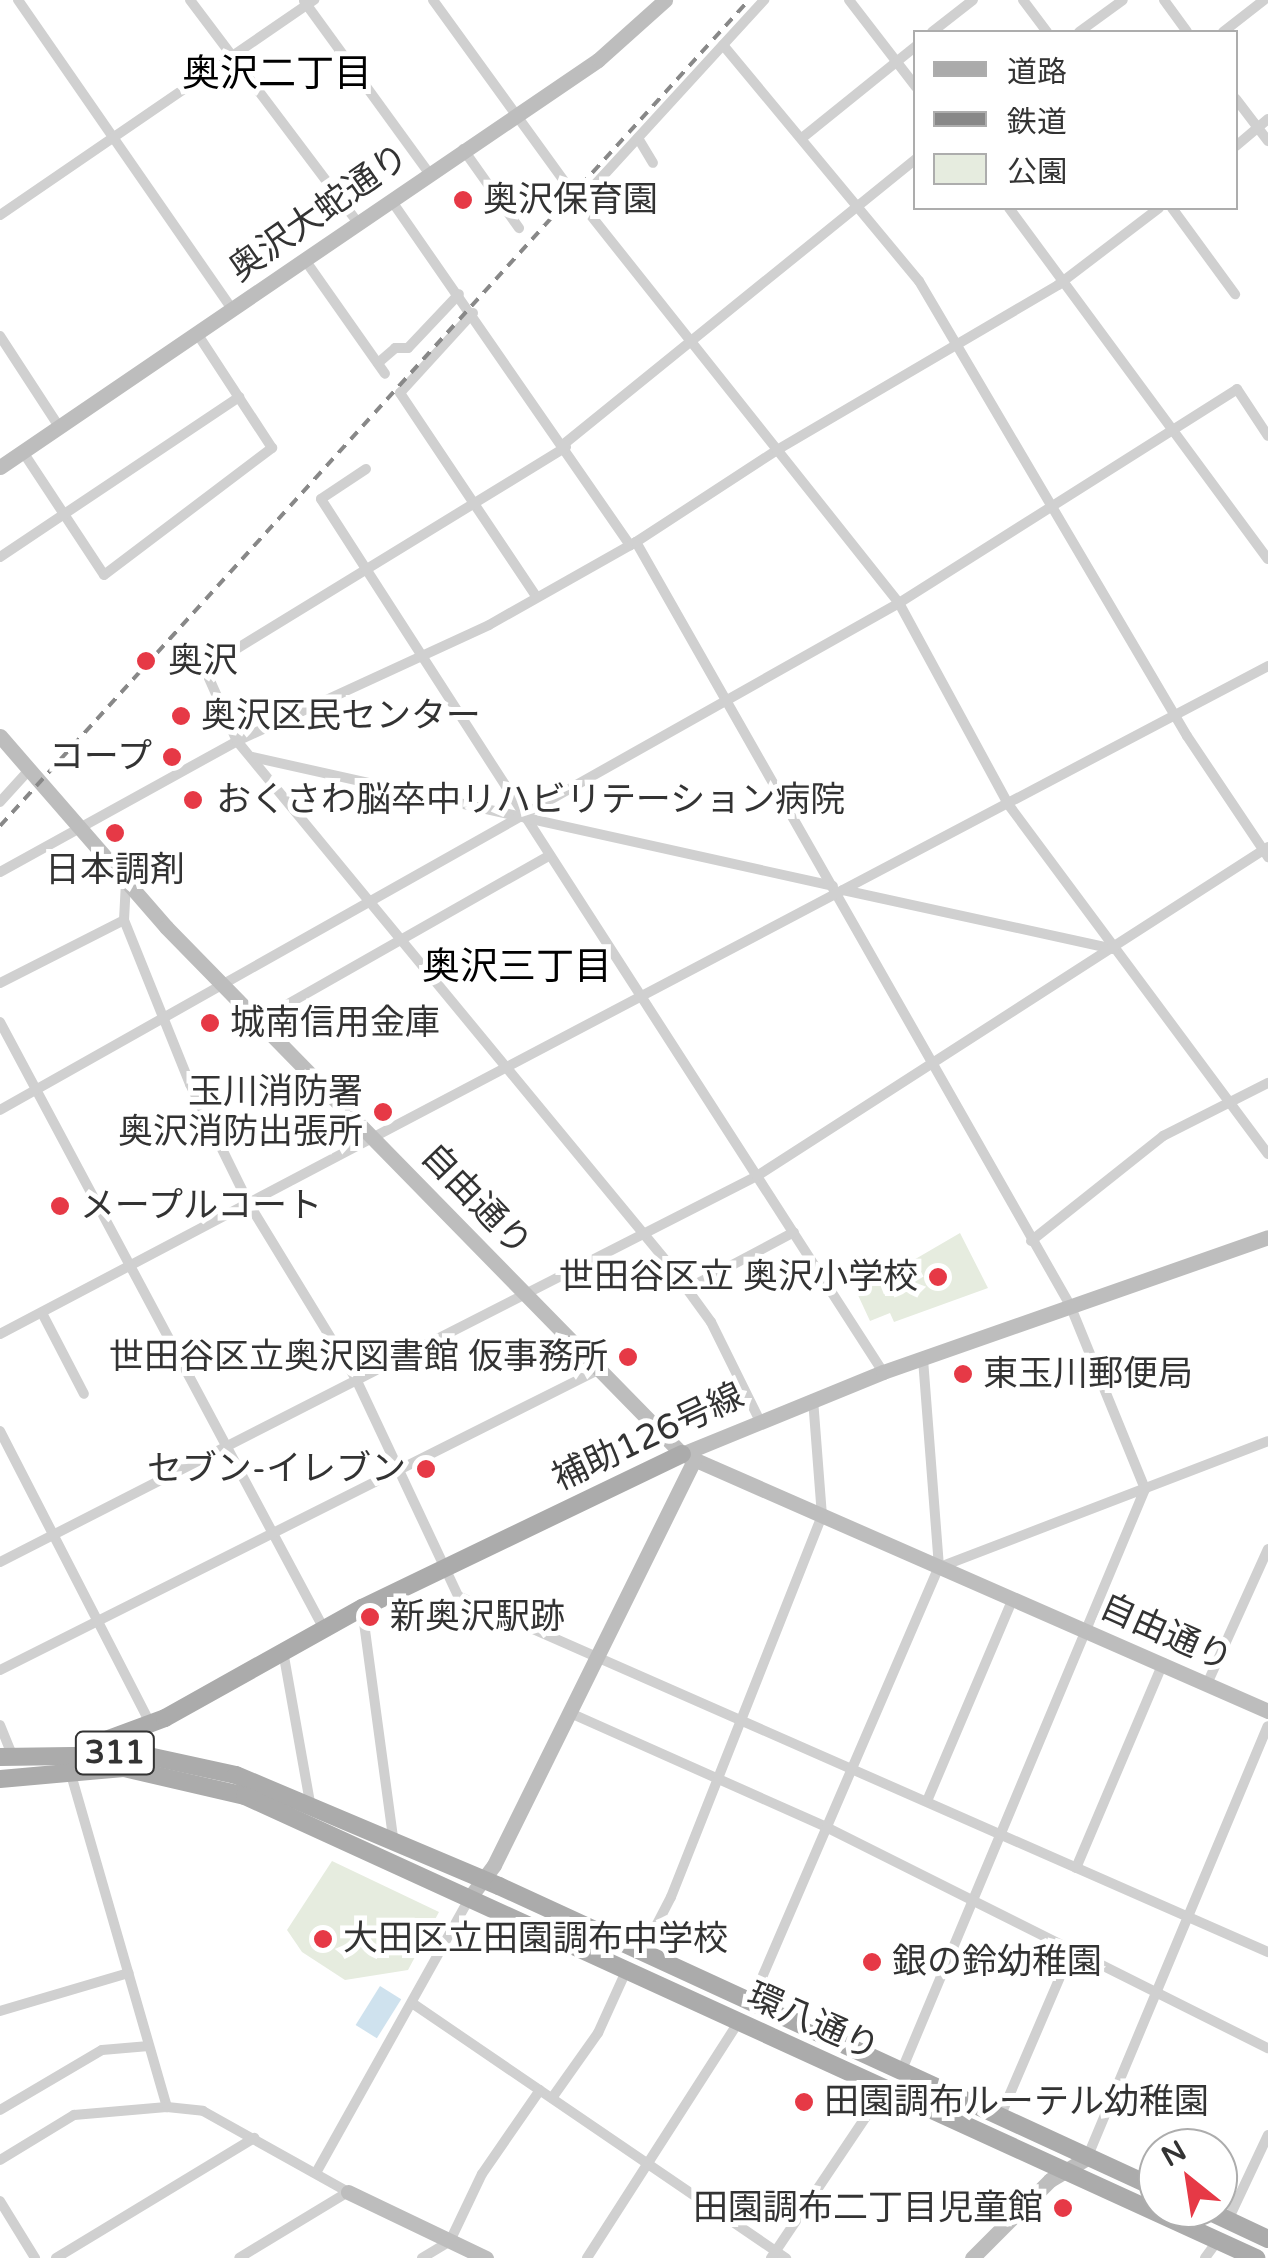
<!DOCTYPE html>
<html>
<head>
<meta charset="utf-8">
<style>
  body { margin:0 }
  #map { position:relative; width:1268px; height:2258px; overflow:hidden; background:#fff; font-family:"Varela Round","Noto Sans JP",sans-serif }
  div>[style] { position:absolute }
  .green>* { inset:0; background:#e6ecdf }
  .water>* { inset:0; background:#cfe2ee; transform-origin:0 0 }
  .street>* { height:10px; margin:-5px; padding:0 5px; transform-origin:5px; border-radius:5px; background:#d0d0d0 }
  .secondary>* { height:15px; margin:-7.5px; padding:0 7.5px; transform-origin:7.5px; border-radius:7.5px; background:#bdbdbd }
  .primary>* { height:18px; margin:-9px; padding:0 9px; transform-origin:9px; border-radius:9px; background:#ababab }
  .rail>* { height:4px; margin-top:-2px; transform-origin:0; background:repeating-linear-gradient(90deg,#888 0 10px,transparent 0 18px) }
  .dots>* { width:28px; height:28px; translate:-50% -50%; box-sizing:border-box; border:5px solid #fff; border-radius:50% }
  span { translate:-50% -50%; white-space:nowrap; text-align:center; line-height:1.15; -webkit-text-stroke:10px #fff; paint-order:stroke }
  .shield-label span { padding:2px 8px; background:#fff; border:2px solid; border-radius:8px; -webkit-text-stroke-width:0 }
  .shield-label { font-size:32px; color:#333; font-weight:700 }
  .poi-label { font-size:35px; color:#333 }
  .left { translate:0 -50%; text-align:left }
  .right { translate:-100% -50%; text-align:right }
  .street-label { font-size:35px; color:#333 }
  .neighbourhood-label { font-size:38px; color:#000 }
  .legend { position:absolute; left:913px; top:30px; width:325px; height:180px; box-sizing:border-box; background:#fff; border:2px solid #adadad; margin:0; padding:12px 18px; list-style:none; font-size:30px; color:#333 }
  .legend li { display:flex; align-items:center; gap:20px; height:50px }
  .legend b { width:50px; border:2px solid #adadad }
  .north { position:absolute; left:1138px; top:2128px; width:100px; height:100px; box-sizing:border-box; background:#fff; border:2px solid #adadad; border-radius:50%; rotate:330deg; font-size:28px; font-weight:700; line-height:40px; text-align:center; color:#333 }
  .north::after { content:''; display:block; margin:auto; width:35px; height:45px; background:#e63946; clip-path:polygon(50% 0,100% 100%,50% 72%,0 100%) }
</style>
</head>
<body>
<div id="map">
  <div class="green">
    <div style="clip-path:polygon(960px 1233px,988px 1288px,894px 1322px,890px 1313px,870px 1321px,857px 1293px)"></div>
    <div style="clip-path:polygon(332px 1861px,439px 1912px,408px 1970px,345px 1980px,302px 1952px,287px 1930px)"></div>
  </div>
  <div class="water">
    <div style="left:380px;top:1986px;width:25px;height:46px;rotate:32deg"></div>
  </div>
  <div class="street">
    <div style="left:18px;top:0;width:377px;rotate:55.3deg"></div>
    <div style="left:190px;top:0;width:279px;rotate:53deg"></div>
    <div style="left:433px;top:0;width:232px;rotate:54.1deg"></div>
    <div style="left:569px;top:188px;width:530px;rotate:51.51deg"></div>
    <div style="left:899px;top:603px;width:229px;rotate:61.5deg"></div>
    <div style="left:1008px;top:804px;width:436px;rotate:53.4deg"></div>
    <div style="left:849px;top:0;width:110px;rotate:52.4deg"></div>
    <div style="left:1023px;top:0;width:40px;rotate:53deg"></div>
    <div style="left:1164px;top:0;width:39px;rotate:54deg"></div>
    <div style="left:304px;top:1px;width:213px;rotate:54deg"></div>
    <div style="left:932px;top:32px;width:52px;rotate:-38deg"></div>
    <div style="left:1079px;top:32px;width:54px;rotate:-36deg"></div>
    <div style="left:1223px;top:32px;width:52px;rotate:-38deg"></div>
    <div style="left:723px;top:45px;width:307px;rotate:50.3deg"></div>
    <div style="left:919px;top:281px;width:528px;rotate:59.5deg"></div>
    <div style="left:1187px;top:736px;width:146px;rotate:56.2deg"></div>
    <div style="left:1236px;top:99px;width:53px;rotate:52.7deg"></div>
    <div style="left:638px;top:138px;width:29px;rotate:59deg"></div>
    <div style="left:802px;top:138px;width:146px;rotate:-38.9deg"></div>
    <div style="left:1236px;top:146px;width:42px;rotate:-40.2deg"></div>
    <div style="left:463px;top:149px;width:97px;rotate:54.7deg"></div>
    <div style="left:391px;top:200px;width:420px;rotate:55.3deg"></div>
    <div style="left:580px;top:201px;width:273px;rotate:-47.5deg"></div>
    <div style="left:1009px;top:208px;width:436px;rotate:53.6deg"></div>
    <div style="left:1172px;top:208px;width:107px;rotate:53.8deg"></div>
    <div style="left:0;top:215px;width:381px;rotate:-34.4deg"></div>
    <div style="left:305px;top:260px;width:139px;rotate:54.9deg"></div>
    <div style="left:473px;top:313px;width:108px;rotate:132.4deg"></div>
    <div style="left:400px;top:393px;width:244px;rotate:56.2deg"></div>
    <div style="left:0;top:336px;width:110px;rotate:56.9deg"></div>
    <div style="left:378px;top:363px;width:23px;rotate:-41deg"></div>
    <div style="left:395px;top:348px;width:13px"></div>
    <div style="left:408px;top:348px;width:74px;rotate:-46.6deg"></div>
    <div style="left:564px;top:444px;width:453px;rotate:-39deg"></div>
    <div style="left:566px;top:447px;width:420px;rotate:148.5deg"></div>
    <div style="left:208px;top:666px;width:10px;rotate:90deg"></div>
    <div style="left:208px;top:676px;width:71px;rotate:66deg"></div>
    <div style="left:237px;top:741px;width:682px;rotate:50.47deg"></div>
    <div style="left:671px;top:1267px;width:68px;rotate:54deg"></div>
    <div style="left:711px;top:1322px;width:110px;rotate:63.7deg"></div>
    <div style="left:23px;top:452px;width:147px;rotate:56.6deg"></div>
    <div style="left:104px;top:575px;width:211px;rotate:-37.1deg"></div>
    <div style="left:272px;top:448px;width:135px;rotate:-123.2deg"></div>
    <div style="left:366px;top:469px;width:54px;rotate:146.3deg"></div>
    <div style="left:321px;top:499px;width:1038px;rotate:57.23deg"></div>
    <div style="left:636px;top:542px;width:878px;rotate:60.37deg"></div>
    <div style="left:1070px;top:1305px;width:199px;rotate:67.8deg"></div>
    <div style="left:1145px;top:1489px;width:632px;rotate:112.71deg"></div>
    <div style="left:0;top:557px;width:288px;rotate:-33.8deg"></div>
    <div style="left:252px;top:757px;width:595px;rotate:12.52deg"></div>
    <div style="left:0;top:802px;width:43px;rotate:-47.8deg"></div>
    <div style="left:0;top:872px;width:271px;rotate:-28.9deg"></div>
    <div style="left:237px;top:741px;width:277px;rotate:-24.7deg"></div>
    <div style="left:489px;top:625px;width:169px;rotate:-29.5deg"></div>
    <div style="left:636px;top:542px;width:168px;rotate:-33.1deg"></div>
    <div style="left:777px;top:450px;width:326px;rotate:-30.4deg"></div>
    <div style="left:1058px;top:285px;width:127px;rotate:-37.3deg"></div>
    <div style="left:126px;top:882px;width:38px;rotate:93deg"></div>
    <div style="left:124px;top:920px;width:177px;rotate:68.1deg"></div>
    <div style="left:190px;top:1084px;width:134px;rotate:63.8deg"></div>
    <div style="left:249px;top:1204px;width:205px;rotate:58.6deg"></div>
    <div style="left:356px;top:1379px;width:240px;rotate:64.8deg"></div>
    <div style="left:458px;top:1596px;width:885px;rotate:23.73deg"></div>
    <div style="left:843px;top:890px;width:277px;rotate:12.3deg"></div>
    <div style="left:0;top:983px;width:139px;rotate:-26.9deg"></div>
    <div style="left:258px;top:1021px;width:335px;rotate:-29.6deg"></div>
    <div style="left:0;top:1022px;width:688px;rotate:61.91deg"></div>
    <div style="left:0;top:1110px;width:1032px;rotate:-29.42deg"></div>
    <div style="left:899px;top:603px;width:400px;rotate:-32.3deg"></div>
    <div style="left:1237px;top:389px;width:56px;rotate:56.6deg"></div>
    <div style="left:1031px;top:1241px;width:169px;rotate:-38.5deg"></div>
    <div style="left:1163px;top:1136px;width:118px;rotate:-26.8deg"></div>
    <div style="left:687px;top:1289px;width:121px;rotate:-28deg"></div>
    <div style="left:42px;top:1313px;width:91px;rotate:62.6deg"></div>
    <div style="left:0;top:1334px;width:1433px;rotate:-27.78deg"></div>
    <div style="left:0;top:1431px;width:328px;rotate:62.8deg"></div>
    <div style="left:0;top:1562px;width:850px;rotate:-27.02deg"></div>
    <div style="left:757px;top:1176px;width:608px;rotate:-32.77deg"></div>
    <div style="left:940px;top:1567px;width:351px;rotate:-21deg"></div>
    <div style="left:362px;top:1608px;width:232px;rotate:82.3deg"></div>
    <div style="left:283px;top:1651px;width:154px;rotate:79.9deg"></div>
    <div style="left:0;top:1670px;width:671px;rotate:-26.64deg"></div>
    <div style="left:1207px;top:1684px;width:148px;rotate:-65.7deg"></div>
    <div style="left:568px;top:1712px;width:285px;rotate:24deg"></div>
    <div style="left:828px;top:1828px;width:492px;rotate:26.6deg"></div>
    <div style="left:0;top:1725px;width:32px;rotate:68deg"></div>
    <div style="left:70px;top:1771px;width:350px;rotate:73.9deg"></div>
    <div style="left:927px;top:1801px;width:220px;rotate:-67deg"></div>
    <div style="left:1076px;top:1868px;width:223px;rotate:-67deg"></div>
    <div style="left:642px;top:1953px;width:63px;rotate:-62.6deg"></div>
    <div style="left:671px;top:1897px;width:410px;rotate:-68.4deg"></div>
    <div style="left:822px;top:1516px;width:117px;rotate:-94.4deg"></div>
    <div style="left:412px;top:2003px;width:453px;rotate:34.3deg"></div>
    <div style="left:751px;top:2003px;width:475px;rotate:-66.7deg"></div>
    <div style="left:939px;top:1567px;width:209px;rotate:-94.4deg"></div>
    <div style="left:0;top:2011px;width:134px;rotate:-16.5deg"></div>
    <div style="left:552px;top:2098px;width:80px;rotate:-54.7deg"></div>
    <div style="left:598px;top:2033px;width:70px;rotate:-65.6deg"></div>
    <div style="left:0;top:2110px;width:118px;rotate:-30.5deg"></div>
    <div style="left:102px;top:2050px;width:47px;rotate:-4.9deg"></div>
    <div style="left:1000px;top:2117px;width:181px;rotate:-66.8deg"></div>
    <div style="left:1087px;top:2158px;width:468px;rotate:-67.3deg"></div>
    <div style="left:0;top:2160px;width:87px;rotate:-31.3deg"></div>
    <div style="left:74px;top:2115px;width:93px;rotate:-4.9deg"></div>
    <div style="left:167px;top:2107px;width:36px;rotate:6deg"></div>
    <div style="left:203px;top:2111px;width:166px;rotate:29.2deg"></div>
    <div style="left:348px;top:2192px;width:127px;rotate:148.8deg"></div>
    <div style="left:317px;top:2171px;width:314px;rotate:-60.8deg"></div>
    <div style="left:0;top:2201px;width:67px;rotate:58.4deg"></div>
    <div style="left:1228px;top:2220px;width:94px;rotate:-64.8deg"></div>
    <div style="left:56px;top:2258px;width:232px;rotate:-31.2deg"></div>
    <div style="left:422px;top:2258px;width:33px;rotate:-31deg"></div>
    <div style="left:450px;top:2241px;width:74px;rotate:-64.5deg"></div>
    <div style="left:482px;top:2174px;width:102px;rotate:-55.4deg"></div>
    <div style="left:587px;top:2258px;width:278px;rotate:-57.3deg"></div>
    <div style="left:771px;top:2258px;width:202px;rotate:-56.1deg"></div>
    <div style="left:1205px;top:2258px;width:22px;rotate:-54deg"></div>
  </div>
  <div class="secondary">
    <div style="left:0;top:467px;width:723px;rotate:-34.24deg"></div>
    <div style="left:598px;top:60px;width:90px;rotate:-41.8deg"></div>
    <div style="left:0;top:736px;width:253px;rotate:49deg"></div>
    <div style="left:166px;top:927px;width:738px;rotate:45.6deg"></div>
    <div style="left:682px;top:1454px;width:640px;rotate:23.68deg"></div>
    <div style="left:682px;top:1454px;width:217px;rotate:-22.2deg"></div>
    <div style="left:883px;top:1372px;width:408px;rotate:-19.3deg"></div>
    <div style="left:470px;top:1897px;width:40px;rotate:-53deg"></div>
    <div style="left:494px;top:1865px;width:452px;rotate:-63.7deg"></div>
    <div style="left:348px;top:2192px;width:153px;rotate:25.6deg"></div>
    <div style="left:972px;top:2258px;width:110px;rotate:-45deg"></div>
    <div style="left:1050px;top:2180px;width:43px;rotate:-30.7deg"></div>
  </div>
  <div class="primary">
    <div style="left:87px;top:1747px;width:83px;rotate:-20.4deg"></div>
    <div style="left:165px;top:1718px;width:226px;rotate:-29.2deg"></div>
    <div style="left:362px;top:1608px;width:355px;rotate:-25.7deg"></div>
    <div style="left:0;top:1757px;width:144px;rotate:-0.8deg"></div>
    <div style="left:144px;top:1755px;width:94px;rotate:12.3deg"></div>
    <div style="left:236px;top:1775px;width:285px;rotate:22.9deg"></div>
    <div style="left:499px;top:1886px;width:725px;rotate:24.69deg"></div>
    <div style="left:0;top:1779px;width:124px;rotate:-5.1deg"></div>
    <div style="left:124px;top:1768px;width:124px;rotate:13deg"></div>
    <div style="left:245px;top:1796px;width:1112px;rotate:24.56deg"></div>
    <div style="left:1202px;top:2208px;width:73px;rotate:25.2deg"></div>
  </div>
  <div class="rail">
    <div style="left:0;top:826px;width:1115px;rotate:-47.8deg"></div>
  </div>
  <div class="dots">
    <div style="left:463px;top:200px;background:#e63946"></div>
    <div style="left:146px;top:661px;background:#e63946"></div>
    <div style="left:181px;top:716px;background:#e63946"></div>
    <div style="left:172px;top:757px;background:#e63946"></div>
    <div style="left:193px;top:800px;background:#e63946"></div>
    <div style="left:115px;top:833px;background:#e63946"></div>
    <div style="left:210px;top:1023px;background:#e63946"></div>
    <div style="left:383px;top:1112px;background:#e63946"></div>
    <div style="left:60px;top:1206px;background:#e63946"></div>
    <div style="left:938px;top:1277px;background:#e63946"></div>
    <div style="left:628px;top:1357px;background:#e63946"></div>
    <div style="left:963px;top:1374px;background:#e63946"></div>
    <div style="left:426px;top:1469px;background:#e63946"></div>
    <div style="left:370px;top:1617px;background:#e63946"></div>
    <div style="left:323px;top:1939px;background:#e63946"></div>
    <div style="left:872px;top:1962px;background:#e63946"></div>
    <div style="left:804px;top:2102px;background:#e63946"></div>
    <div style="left:1063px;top:2208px;background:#e63946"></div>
  </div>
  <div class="shield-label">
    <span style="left:115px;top:1753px">311</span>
  </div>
  <div class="poi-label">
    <span class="left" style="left:483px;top:200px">奥沢保育園</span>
    <span class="left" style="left:168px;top:661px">奥沢</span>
    <span class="left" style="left:201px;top:716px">奥沢区民センター</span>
    <span class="right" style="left:152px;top:757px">コープ</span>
    <span class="left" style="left:216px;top:800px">おくさわ脳卒中リハビリテーション病院</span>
    <span style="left:115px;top:870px">日本調剤</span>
    <span class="left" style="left:230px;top:1023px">城南信用金庫</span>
    <span class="right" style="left:363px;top:1112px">玉川消防署<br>奥沢消防出張所</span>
    <span class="left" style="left:80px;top:1206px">メープルコート</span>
    <span class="right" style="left:918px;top:1277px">世田谷区立 奥沢小学校</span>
    <span class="right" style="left:608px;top:1357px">世田谷区立奥沢図書館 仮事務所</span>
    <span class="left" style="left:983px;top:1374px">東玉川郵便局</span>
    <span class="right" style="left:406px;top:1469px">セブン-イレブン</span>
    <span class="left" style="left:390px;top:1617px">新奥沢駅跡</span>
    <span class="left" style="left:343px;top:1939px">大田区立田園調布中学校</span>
    <span class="left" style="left:892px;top:1962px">銀の鈴幼稚園</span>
    <span class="left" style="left:824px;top:2102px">田園調布ルーテル幼稚園</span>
    <span class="right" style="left:1043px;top:2208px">田園調布二丁目児童館</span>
  </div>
  <div class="street-label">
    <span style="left:319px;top:213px;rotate:-35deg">奥沢大蛇通り</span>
    <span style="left:476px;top:1200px;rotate:46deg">自由通り</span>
    <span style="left:648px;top:1437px;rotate:-25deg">補助126号線</span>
    <span style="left:1166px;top:1633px;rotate:24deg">自由通り</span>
    <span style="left:813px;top:2022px;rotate:24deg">環八通り</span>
  </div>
  <div class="neighbourhood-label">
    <span style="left:277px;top:75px">奥沢二丁目</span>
    <span style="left:517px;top:968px">奥沢三丁目</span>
  </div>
  <ul class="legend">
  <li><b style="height:12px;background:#ababab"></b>道路</li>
  <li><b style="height:12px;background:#888"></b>鉄道</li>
  <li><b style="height:28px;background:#e6ecdf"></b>公園</li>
  </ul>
  <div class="north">N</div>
</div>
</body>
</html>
